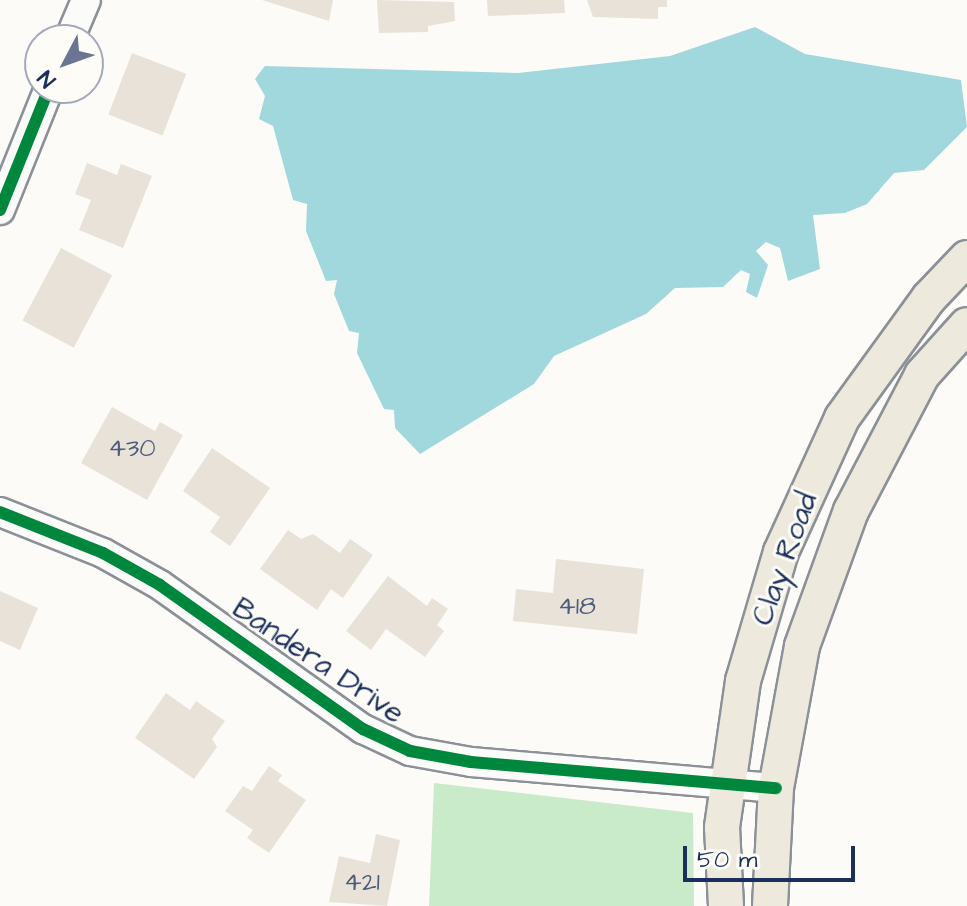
<!DOCTYPE html>
<html>
<head>
<meta charset="utf-8">
<style>
  body { margin:0 }
  #map { position:relative; width:967px; height:906px; overflow:hidden; background:#fcfbf8; font-family:"Architects Daughter",sans-serif }
  div>[style] { position:absolute }
  .green>* { inset:0; background:#c9ebca }
  .water>* { inset:0; background:#a0d8dd }
  .building>* { inset:0; background:#e9e2d8; transform-origin:0 0 }
  .roads { filter:drop-shadow(2px 0 #8c9097) drop-shadow(-2px 0 #8c9097) drop-shadow(0 2px #8c9097) drop-shadow(0 -2px #8c9097) }
  .minor>* { height:28px; margin:-14px; padding:0 14px; transform-origin:14px; border-radius:14px; background:#fbfbf9 }
  .major>* { height:34px; margin:-17px; padding:0 17px; transform-origin:17px; border-radius:17px; background:#edeadd }
  .cycleway>* { height:12px; margin:-6px; padding:0 6px; transform-origin:6px; border-radius:6px; background:#00873e }
  span { translate:-50% -50%; white-space:nowrap; text-align:center; line-height:1.15; -webkit-text-stroke:6px #fdfcf7; paint-order:stroke }
  .number-label { font-size:26px; color:#4e5c7c }
  .number-label span { -webkit-text-stroke-width:0 }
  .street-label { font-size:30px; color:#1b2f5e }
  .north { position:absolute; left:24px; top:24px; width:80px; height:80px; box-sizing:border-box; background:#fdfcf7; border:2px solid #a3aaba; border-radius:50%; rotate:229deg; font-size:22px; font-weight:700; line-height:32px; text-align:center; color:#1b2f5e }
  .north::after { content:''; display:block; margin:auto; width:28px; height:36px; background:#6a7694; clip-path:polygon(50% 0,100% 100%,50% 72%,0 100%) }
  .scale { position:absolute; left:683px; top:846px; width:172px; height:36px; box-sizing:border-box; border:4px solid #1b2f5e; border-top:0; padding-left:10px; font-size:24px; line-height:28px; white-space:nowrap; color:#1b2f5e; -webkit-text-stroke:6px #fdfcf7; paint-order:stroke }
</style>
</head>
<body>
<div id="map">
  <div class="green">
    <div style="clip-path:polygon(434px 783px,693px 813px,694px 906px,429px 906px)"></div>
  </div>
  <div class="water">
    <div style="clip-path:polygon(755px 27px,805px 54px,961px 80px,967px 127px,924px 170px,894px 173px,867px 204px,845px 213px,813px 215px,820px 269px,788px 281px,780px 248px,766px 242px,756px 251px,768px 265px,757px 298px,746px 292px,750px 274px,741px 270px,723px 287px,675px 288px,646px 314px,554px 356px,534px 384px,420px 454px,395px 428px,394px 410px,384px 409px,357px 353px,359px 333px,349px 331px,334px 294px,337px 280px,326px 281px,306px 231px,307px 204px,293px 200px,273px 126px,259px 119px,265px 96px,255px 79px,265px 66px,518px 73px,670px 56px)"></div>
  </div>
  <div class="building">
    <div style="clip-path:polygon(262px 0,333px 0,329px 21px)"></div>
    <div style="clip-path:polygon(377px 0,454px 2px,455px 21px,428px 26px,428px 32px,379px 33px)"></div>
    <div style="clip-path:polygon(487px 0,564px 0,565px 13px,488px 16px)"></div>
    <div style="clip-path:polygon(587px 0,667px 0,667px 7px,658px 7px,658px 19px,593px 17px)"></div>
    <div style="left:132px;top:53px;width:58px;height:66px;rotate:21deg"></div>
    <div style="clip-path:polygon(87px 163px,117px 175px,121px 164px,152px 176px,123px 248px,79px 230px,91px 200px,75px 194px)"></div>
    <div style="left:61px;top:248px;width:58px;height:82px;rotate:28deg"></div>
    <div style="clip-path:polygon(112px 407px,155px 431px,160px 422px,183px 435px,147px 500px,81px 463px)"></div>
    <div style="clip-path:polygon(212px 448px,270px 488px,230px 546px,210px 532px,220px 517px,183px 491px)"></div>
    <div style="clip-path:polygon(288px 530px,301px 539px,313px 534px,340px 553px,350px 539px,373px 555px,343px 598px,331px 589px,317px 610px,260px 569px)"></div>
    <div style="clip-path:polygon(556px 559px,644px 569px,637px 634px,513px 621px,516px 589px,553px 593px)"></div>
    <div style="clip-path:polygon(388px 576px,427px 606px,432px 598px,448px 609px,437px 625px,444px 631px,425px 657px,386px 629px,371px 650px,346px 631px)"></div>
    <div style="clip-path:polygon(0 591px,38px 608px,20px 650px,0 641px)"></div>
    <div style="clip-path:polygon(166px 693px,190px 710px,196px 701px,225px 721px,212px 739px,217px 747px,194px 779px,135px 738px)"></div>
    <div style="clip-path:polygon(269px 766px,282px 775px,278px 781px,306px 800px,269px 853px,247px 838px,253px 830px,225px 811px,243px 786px,252px 791px)"></div>
    <div style="clip-path:polygon(376px 834px,400px 840px,387px 906px,329px 902px,339px 856px,370px 863px)"></div>
  </div>
  <div class="roads">
    <div class="minor">
      <div style="left:69px;top:40px;width:43px;rotate:-67deg"></div>
      <div style="left:0;top:210px;width:131px;rotate:-68.1deg"></div>
      <div style="left:0;top:512px;width:111px;rotate:21.7deg"></div>
      <div style="left:103px;top:553px;width:65px;rotate:29.3deg"></div>
      <div style="left:160px;top:585px;width:249px;rotate:35.4deg"></div>
      <div style="left:363px;top:729px;width:52px;rotate:25.1deg"></div>
      <div style="left:410px;top:751px;width:62px;rotate:10.2deg"></div>
      <div style="left:471px;top:762px;width:306px;rotate:4.9deg"></div>
    </div>
    <div class="major">
      <div style="left:726px;top:906px;width:79px;rotate:-92.9deg"></div>
      <div style="left:722px;top:827px;width:148px;rotate:-81.8deg"></div>
      <div style="left:743px;top:681px;width:134px;rotate:-73.6deg"></div>
      <div style="left:781px;top:552px;width:147px;rotate:-65.5deg"></div>
      <div style="left:842px;top:418px;width:148px;rotate:-54.1deg"></div>
      <div style="left:929px;top:298px;width:55px;rotate:-46.5deg"></div>
      <div style="left:770px;top:906px;width:118px;rotate:-87.1deg"></div>
      <div style="left:776px;top:788px;width:144px;rotate:-79.6deg"></div>
      <div style="left:802px;top:646px;width:144px;rotate:-70.1deg"></div>
      <div style="left:851px;top:511px;width:153px;rotate:-62.4deg"></div>
      <div style="left:922px;top:375px;width:67px;rotate:-48deg"></div>
    </div>
  </div>
  <div class="cycleway">
    <div style="left:0;top:210px;width:131px;rotate:-68.1deg"></div>
    <div style="left:0;top:512px;width:111px;rotate:21.7deg"></div>
    <div style="left:103px;top:553px;width:65px;rotate:29.3deg"></div>
    <div style="left:160px;top:585px;width:249px;rotate:35.4deg"></div>
    <div style="left:363px;top:729px;width:52px;rotate:25.1deg"></div>
    <div style="left:410px;top:751px;width:62px;rotate:10.2deg"></div>
    <div style="left:471px;top:762px;width:306px;rotate:4.9deg"></div>
  </div>
  <div class="number-label">
    <span style="left:132px;top:449px">430</span>
    <span style="left:577px;top:607px">418</span>
    <span style="left:362px;top:883px">421</span>
  </div>
  <div class="street-label">
    <span style="left:785px;top:559px;rotate:-70deg">Clay Road</span>
    <span style="left:318px;top:661px;rotate:34deg">Bandera Drive</span>
  </div>
  <div class="north">N</div>
  <div class="scale">50 m</div>
</div>
</body>
</html>
